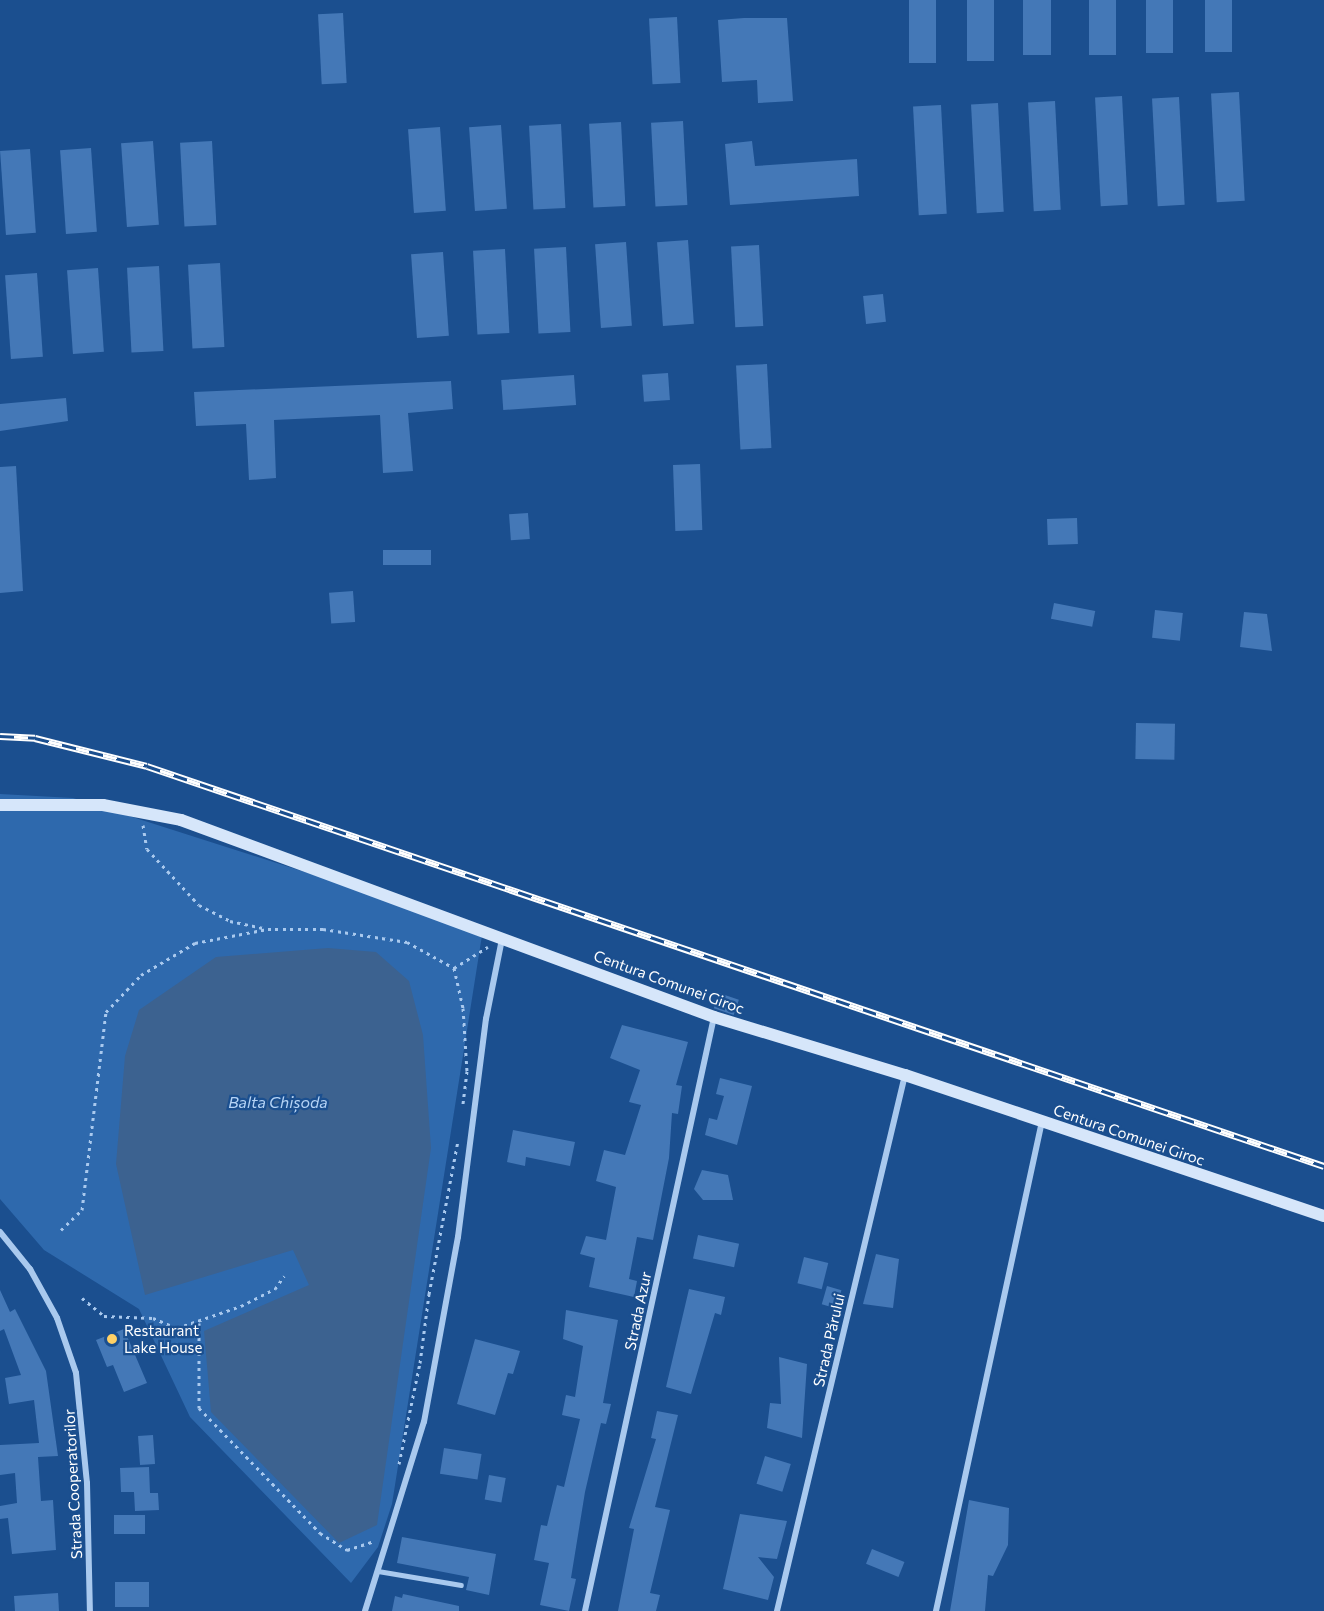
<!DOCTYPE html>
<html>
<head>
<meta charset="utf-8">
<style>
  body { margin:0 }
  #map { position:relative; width:1324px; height:1611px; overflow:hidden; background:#1b4f8f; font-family:Commissioner,sans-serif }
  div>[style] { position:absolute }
  .green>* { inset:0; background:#2e69ad }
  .water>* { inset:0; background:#3c6290 }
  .building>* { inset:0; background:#4478b7; transform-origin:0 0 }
  .path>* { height:3px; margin-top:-1.5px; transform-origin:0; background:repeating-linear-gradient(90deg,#a9c9ee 0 3px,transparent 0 7.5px) }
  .service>* { height:4.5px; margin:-2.25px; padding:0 2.25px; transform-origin:2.25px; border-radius:2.25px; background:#a9c9ee }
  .minor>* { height:6px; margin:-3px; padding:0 3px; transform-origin:3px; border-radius:3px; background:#a9c9ee }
  .secondary>* { height:12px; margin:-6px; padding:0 6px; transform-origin:6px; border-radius:6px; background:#d6e6fa }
  .rail>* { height:7px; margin-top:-3.5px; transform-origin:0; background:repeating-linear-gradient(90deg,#1b4f8f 0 14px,#fff 0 28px); box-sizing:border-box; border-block:2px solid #fff }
  .dots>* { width:16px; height:16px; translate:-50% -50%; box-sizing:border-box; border:3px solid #1b4f8f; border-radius:50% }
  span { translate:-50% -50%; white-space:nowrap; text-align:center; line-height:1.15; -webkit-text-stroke:4.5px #1b4f8f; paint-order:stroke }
  .street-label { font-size:15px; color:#fff }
  .poi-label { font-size:15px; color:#fff }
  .left { translate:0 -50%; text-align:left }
  .water-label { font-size:16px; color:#b5d3f5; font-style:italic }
</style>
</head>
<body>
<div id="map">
  <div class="green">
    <div style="clip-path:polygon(0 794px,73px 798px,483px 929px,392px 1504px,378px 1547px,351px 1583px,190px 1417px,139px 1309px,44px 1250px,0 1199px)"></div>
  </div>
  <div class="water">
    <div style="clip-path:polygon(328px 948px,376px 952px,409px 981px,423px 1035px,431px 1148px,377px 1525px,339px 1543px,211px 1412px,204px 1331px,309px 1285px,293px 1250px,145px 1295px,116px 1164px,125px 1056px,139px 1010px,216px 957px)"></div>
  </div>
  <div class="building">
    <div style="left:909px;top:0;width:27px;height:63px"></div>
    <div style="left:967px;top:0;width:27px;height:61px"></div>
    <div style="left:1023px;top:0;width:28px;height:55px"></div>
    <div style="left:1089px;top:0;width:27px;height:55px"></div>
    <div style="left:1146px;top:0;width:27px;height:53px"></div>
    <div style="left:1205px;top:0;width:27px;height:52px"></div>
    <div style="left:343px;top:13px;width:70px;height:25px;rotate:87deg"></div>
    <div style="left:677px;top:17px;width:66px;height:28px;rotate:87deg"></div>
    <div style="clip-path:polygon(744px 18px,787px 18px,793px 101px,758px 103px,757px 80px,722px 82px,718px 20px)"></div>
    <div style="left:1239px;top:92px;width:109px;height:28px;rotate:87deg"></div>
    <div style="left:1122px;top:96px;width:109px;height:27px;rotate:87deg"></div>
    <div style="left:1179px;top:97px;width:108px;height:27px;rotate:87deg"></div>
    <div style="left:1055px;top:101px;width:109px;height:27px;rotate:87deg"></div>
    <div style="left:998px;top:103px;width:109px;height:27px;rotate:87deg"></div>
    <div style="left:941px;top:105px;width:109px;height:28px;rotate:87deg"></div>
    <div style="left:683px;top:121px;width:84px;height:32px;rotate:87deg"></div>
    <div style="left:621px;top:122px;width:84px;height:32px;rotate:87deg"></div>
    <div style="left:561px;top:124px;width:84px;height:32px;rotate:87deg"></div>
    <div style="left:501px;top:125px;width:84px;height:32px;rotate:86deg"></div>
    <div style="left:440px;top:127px;width:84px;height:32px;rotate:86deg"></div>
    <div style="left:153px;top:141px;width:84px;height:32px;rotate:86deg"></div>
    <div style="left:212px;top:141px;width:84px;height:32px;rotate:87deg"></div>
    <div style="clip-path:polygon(752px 141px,755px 166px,857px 159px,859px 196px,730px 205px,725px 144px)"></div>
    <div style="left:91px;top:148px;width:84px;height:31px;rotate:86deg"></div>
    <div style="left:30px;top:149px;width:84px;height:30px;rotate:86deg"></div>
    <div style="left:688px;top:240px;width:84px;height:31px;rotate:86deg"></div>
    <div style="left:626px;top:242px;width:84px;height:31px;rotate:86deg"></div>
    <div style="left:759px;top:245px;width:81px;height:28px;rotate:87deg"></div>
    <div style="left:566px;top:247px;width:85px;height:32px;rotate:87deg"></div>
    <div style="left:505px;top:249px;width:84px;height:32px;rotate:87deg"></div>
    <div style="left:443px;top:252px;width:84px;height:32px;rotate:86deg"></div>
    <div style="left:220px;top:263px;width:84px;height:32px;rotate:87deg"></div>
    <div style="left:159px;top:266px;width:85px;height:32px;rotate:87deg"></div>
    <div style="left:98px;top:268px;width:84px;height:31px;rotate:86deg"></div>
    <div style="left:37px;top:273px;width:84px;height:32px;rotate:86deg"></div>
    <div style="left:883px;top:294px;width:28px;height:20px;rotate:84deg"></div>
    <div style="left:767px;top:364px;width:84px;height:31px;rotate:87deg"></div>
    <div style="left:668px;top:373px;width:27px;height:26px;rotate:86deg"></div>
    <div style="left:574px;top:375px;width:30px;height:73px;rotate:86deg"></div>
    <div style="clip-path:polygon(451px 381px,453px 409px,408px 413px,413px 471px,383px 473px,380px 415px,274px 420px,276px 478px,249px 480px,246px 424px,196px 426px,194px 392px)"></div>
    <div style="clip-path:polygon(66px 398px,68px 421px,0 431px,0 404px)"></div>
    <div style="left:700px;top:464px;width:66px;height:27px;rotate:88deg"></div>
    <div style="clip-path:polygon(16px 466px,23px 591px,0 593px,0 467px)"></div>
    <div style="left:528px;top:513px;width:26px;height:19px;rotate:86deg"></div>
    <div style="left:1077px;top:518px;width:26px;height:30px;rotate:88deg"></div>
    <div style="left:383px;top:550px;width:48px;height:15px"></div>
    <div style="left:353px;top:591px;width:31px;height:24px;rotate:86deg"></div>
    <div style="left:1054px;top:603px;width:42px;height:16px;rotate:11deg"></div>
    <div style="left:1155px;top:610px;width:28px;height:28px;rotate:6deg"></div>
    <div style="clip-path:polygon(1244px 612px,1267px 614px,1272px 651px,1240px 647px)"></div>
    <div style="left:1136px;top:723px;width:39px;height:36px;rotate:1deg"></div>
    <div style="left:719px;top:993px;width:21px;height:16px;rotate:19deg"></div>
    <div style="clip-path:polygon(622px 1025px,688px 1042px,676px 1085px,682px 1086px,678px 1114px,672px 1113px,669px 1158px,653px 1240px,637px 1237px,629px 1279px,637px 1281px,634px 1297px,589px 1287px,595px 1258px,580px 1254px,586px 1236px,606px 1240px,616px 1187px,596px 1181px,604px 1150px,625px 1155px,641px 1105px,629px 1102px,640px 1070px,610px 1058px)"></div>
    <div style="clip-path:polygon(720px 1078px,752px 1086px,737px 1145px,705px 1135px,709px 1118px,717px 1120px,724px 1096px,716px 1094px)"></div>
    <div style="clip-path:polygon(513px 1130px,575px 1142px,570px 1166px,526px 1157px,525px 1166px,507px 1162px)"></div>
    <div style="clip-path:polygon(702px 1170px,728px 1175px,733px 1200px,703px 1200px,694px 1189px)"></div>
    <div style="left:698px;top:1235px;width:42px;height:24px;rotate:12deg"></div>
    <div style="clip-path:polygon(876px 1254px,899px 1259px,893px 1308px,863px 1304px)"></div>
    <div style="left:804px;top:1257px;width:25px;height:27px;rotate:14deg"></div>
    <div style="left:827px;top:1286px;width:15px;height:19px;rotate:16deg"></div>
    <div style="clip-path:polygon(689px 1289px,725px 1297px,721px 1315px,715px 1313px,691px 1394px,666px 1387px)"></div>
    <div style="clip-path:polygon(0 1290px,10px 1312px,15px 1309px,46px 1371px,58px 1456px,38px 1457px,41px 1501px,53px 1500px,56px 1550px,12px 1554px,8px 1518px,0 1519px,0 1506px,17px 1503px,15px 1473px,0 1475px,0 1445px,39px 1443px,34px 1400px,9px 1404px,5px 1378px,21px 1375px,4px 1329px,0 1331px)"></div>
    <div style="clip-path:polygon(566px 1310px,618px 1320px,603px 1403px,611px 1404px,606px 1424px,601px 1423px,585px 1492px,571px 1578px,576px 1579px,569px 1611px,540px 1605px,549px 1563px,534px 1560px,541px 1525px,547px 1526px,557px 1485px,564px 1487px,580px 1419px,562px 1415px,566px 1395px,575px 1397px,583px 1346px,563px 1339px)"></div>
    <div style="clip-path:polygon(124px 1329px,147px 1383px,124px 1392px,113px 1365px,107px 1367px,96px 1340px)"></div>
    <div style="clip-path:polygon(475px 1339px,520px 1351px,513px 1374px,508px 1373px,495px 1415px,457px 1404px)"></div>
    <div style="clip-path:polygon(779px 1357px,807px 1364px,802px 1438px,767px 1428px,770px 1403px,781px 1404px)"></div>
    <div style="clip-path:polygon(657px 1411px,678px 1415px,655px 1507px,670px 1510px,650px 1593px,660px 1595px,656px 1611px,618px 1611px,634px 1529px,629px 1528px,656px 1439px,651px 1438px)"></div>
    <div style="left:153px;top:1435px;width:29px;height:15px;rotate:86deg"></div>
    <div style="left:444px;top:1448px;width:38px;height:26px;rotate:9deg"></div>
    <div style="left:765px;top:1456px;width:27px;height:29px;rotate:17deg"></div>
    <div style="clip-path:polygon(149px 1467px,150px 1493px,158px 1493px,159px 1510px,135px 1511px,134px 1492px,121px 1492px,120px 1468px)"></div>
    <div style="left:489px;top:1475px;width:17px;height:25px;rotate:10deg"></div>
    <div style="clip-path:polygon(969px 1500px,1009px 1508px,1008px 1545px,993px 1576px,988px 1575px,985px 1611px,950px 1611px)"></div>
    <div style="clip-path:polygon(740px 1514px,787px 1521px,777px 1559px,758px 1557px,774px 1577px,768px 1600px,723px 1589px)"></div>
    <div style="left:145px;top:1515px;width:19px;height:31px;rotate:90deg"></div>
    <div style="clip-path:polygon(402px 1537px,496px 1554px,489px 1595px,466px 1590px,469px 1577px,397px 1563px)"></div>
    <div style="left:872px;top:1549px;width:35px;height:16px;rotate:22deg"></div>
    <div style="left:149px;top:1582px;width:25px;height:34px;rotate:90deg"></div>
    <div style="clip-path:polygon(58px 1593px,59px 1611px,15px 1611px,14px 1596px)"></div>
    <div style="clip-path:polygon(403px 1594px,459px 1606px,459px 1611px,392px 1611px,395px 1596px,402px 1598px)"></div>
  </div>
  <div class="path">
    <div style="left:143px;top:825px;width:24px;rotate:81deg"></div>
    <div style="left:147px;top:849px;width:76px;rotate:47.1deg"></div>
    <div style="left:199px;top:905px;width:35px;rotate:27deg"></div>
    <div style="left:230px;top:921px;width:35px;rotate:12deg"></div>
    <div style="left:454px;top:968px;width:40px;rotate:-32deg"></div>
    <div style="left:61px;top:1230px;width:29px;rotate:-44deg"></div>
    <div style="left:82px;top:1210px;width:199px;rotate:-83.1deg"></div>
    <div style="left:106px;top:1012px;width:51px;rotate:-46.6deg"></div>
    <div style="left:141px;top:975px;width:63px;rotate:-30.7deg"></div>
    <div style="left:195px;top:943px;width:74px;rotate:-10.9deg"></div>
    <div style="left:268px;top:929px;width:55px"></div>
    <div style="left:323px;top:929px;width:85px;rotate:8.8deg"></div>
    <div style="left:407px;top:942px;width:54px;rotate:29deg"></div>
    <div style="left:454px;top:968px;width:41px;rotate:77.3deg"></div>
    <div style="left:463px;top:1008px;width:63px;rotate:86.4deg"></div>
    <div style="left:467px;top:1071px;width:33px;rotate:97deg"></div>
    <div style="left:82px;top:1298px;width:28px;rotate:39deg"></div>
    <div style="left:104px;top:1316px;width:49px;rotate:2.3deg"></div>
    <div style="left:153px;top:1318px;width:26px;rotate:23deg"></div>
    <div style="left:177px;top:1328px;width:68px;rotate:-19deg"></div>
    <div style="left:241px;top:1306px;width:38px;rotate:-27deg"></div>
    <div style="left:275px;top:1289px;width:16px;rotate:-55deg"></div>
    <div style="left:199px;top:1323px;width:85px;rotate:90deg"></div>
    <div style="left:199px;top:1408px;width:174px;rotate:45.9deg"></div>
    <div style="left:320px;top:1533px;width:32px;rotate:32deg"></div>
    <div style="left:347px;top:1550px;width:29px;rotate:-18deg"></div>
    <div style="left:399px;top:1464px;width:103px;rotate:-78.3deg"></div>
    <div style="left:420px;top:1363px;width:70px;rotate:-82.6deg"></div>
    <div style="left:429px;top:1294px;width:157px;rotate:-79.3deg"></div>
  </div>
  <div class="service">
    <div style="left:378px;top:1571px;width:84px;rotate:9.6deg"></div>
  </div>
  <div class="minor">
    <div style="left:0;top:1232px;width:48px;rotate:51deg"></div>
    <div style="left:30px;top:1269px;width:56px;rotate:61.1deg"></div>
    <div style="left:57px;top:1318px;width:58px;rotate:70.9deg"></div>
    <div style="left:76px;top:1373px;width:111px;rotate:84.3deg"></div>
    <div style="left:87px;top:1483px;width:128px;rotate:88.7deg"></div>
    <div style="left:365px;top:1611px;width:198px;rotate:-72.7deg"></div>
    <div style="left:424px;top:1422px;width:188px;rotate:-79.6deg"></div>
    <div style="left:458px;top:1237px;width:220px;rotate:-82.7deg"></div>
    <div style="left:486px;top:1019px;width:82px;rotate:-78.7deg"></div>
    <div style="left:585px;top:1611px;width:608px;rotate:-77.75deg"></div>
    <div style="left:777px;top:1611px;width:551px;rotate:-76.57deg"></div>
    <div style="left:936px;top:1611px;width:501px;rotate:-77.79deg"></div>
  </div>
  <div class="secondary">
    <div style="left:0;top:805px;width:103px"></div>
    <div style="left:103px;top:805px;width:79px;rotate:10.9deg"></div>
    <div style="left:181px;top:820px;width:568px;rotate:20.28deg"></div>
    <div style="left:714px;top:1017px;width:200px;rotate:16.9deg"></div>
    <div style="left:905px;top:1075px;width:442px;rotate:18.6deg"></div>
  </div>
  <div class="rail">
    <div style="left:0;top:736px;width:35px;rotate:3deg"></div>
    <div style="left:35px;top:738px;width:115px;rotate:14deg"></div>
    <div style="left:147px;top:766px;width:1243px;rotate:18.77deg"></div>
  </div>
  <div class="dots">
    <div style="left:112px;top:1339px;background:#ffd166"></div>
  </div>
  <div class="street-label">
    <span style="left:669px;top:982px;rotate:20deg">Centura Comunei Giroc</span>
    <span style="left:1129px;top:1135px;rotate:19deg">Centura Comunei Giroc</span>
    <span style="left:638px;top:1311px;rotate:-78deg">Strada Azur</span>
    <span style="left:829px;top:1340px;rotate:-77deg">Strada Părului</span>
    <span style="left:73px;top:1484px;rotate:-93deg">Strada Cooperatorilor</span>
  </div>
  <div class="poi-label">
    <span class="left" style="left:124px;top:1339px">Restaurant<br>Lake House</span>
  </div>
  <div class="water-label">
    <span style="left:278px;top:1102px">Balta Chișoda</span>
  </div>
</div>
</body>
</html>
